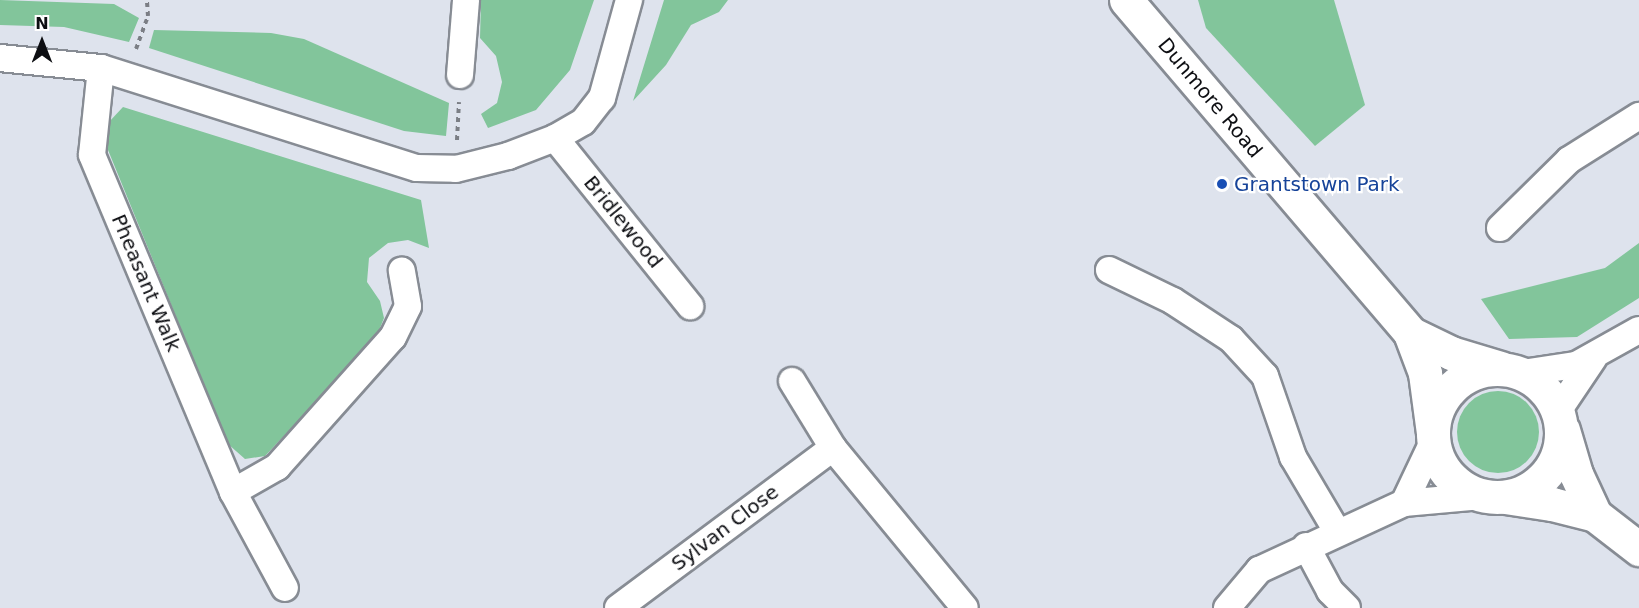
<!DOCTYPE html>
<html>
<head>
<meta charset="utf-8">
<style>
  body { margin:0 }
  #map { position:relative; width:1639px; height:608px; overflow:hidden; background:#dee3ed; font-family:"DejaVu Sans",sans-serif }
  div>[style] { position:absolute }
  .green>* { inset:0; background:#82c59b }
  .round { border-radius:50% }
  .path>* { height:4px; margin-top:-2px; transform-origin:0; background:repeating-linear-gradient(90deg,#7b7e85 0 4.5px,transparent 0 9px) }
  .roads { filter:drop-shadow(2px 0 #878c94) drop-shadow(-2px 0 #878c94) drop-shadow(0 2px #878c94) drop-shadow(0 -2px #878c94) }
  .street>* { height:26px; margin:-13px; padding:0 13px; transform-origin:13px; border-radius:13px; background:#fff }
  .secondary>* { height:33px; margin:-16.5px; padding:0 16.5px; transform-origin:16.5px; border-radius:16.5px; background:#fff }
  .secondary>.ring { margin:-16.5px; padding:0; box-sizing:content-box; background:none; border:33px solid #fff; border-radius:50% }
  .dots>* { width:16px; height:16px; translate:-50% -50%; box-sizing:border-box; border:3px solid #fff; border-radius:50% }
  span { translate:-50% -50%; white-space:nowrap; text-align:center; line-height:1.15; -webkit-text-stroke:4.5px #fff; paint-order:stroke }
  .street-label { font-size:20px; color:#0d0e12 }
  .transit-label { font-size:20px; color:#164399 }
  .left { translate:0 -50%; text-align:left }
  .north { position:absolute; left:12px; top:12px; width:60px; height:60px; -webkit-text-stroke:4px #fff; paint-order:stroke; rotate:0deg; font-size:16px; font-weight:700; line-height:24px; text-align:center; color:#0d0e12 }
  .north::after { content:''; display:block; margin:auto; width:21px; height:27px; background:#0d0e12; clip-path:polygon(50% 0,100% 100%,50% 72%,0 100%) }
</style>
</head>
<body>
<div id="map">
  <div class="green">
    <div style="clip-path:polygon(0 0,114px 4px,139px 18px,129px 42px,64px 27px,0 25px)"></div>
    <div style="clip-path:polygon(481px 0,594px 0,570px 70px,536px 110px,488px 128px,481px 114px,497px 103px,502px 82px,496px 56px,480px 38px)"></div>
    <div style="clip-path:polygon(664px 0,728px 0,719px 12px,691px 25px,666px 65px,633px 101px)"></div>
    <div style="clip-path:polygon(1198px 0,1334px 0,1365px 105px,1315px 146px,1206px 28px)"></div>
    <div style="clip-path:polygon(154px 30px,271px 33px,304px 39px,449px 103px,446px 136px,404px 131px,149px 48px)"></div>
    <div style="clip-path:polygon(123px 107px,421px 200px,429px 248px,408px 240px,388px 243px,369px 258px,367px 282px,380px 301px,384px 318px,376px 338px,265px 456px,245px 459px,228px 444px,108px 150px,108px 123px)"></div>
    <div style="clip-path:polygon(1639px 243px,1639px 298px,1577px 337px,1509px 339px,1481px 299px,1605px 268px)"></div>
    <div class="round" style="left:1457px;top:391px;width:82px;height:82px"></div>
  </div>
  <div class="path">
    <div style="left:136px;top:49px;width:35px;rotate:-70deg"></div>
    <div style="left:148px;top:16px;width:16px;rotate:-94deg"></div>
    <div style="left:457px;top:140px;width:38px;rotate:-87deg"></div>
  </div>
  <div class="roads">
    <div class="street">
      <div style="left:0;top:58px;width:101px;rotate:5.7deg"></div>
      <div style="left:101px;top:68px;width:331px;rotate:17.6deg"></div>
      <div style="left:417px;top:168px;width:39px;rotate:1deg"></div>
      <div style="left:456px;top:169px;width:54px;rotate:-14deg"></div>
      <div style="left:508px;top:156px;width:50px;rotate:-21deg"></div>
      <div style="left:555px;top:138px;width:32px;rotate:-30deg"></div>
      <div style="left:583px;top:122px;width:31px;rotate:-52deg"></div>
      <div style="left:602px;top:98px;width:102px;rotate:-74.6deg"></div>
      <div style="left:101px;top:68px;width:87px;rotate:95.9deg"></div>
      <div style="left:92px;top:155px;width:365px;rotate:67.3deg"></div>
      <div style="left:233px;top:492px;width:109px;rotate:61.6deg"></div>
      <div style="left:460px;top:75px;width:75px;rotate:-85.4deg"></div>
      <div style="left:555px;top:138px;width:216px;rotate:51.2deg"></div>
      <div style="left:1500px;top:228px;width:97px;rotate:-44.6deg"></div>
      <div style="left:1569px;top:160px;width:83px;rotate:-32.2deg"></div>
      <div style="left:1109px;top:270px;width:71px;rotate:25.8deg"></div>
      <div style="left:1173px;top:301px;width:69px;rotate:33.2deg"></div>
      <div style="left:1231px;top:339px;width:50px;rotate:47.4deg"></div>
      <div style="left:1265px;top:376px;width:86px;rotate:70.9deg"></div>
      <div style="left:1293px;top:457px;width:88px;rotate:59.4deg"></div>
      <div style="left:1522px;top:373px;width:55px;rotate:-8.4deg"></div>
      <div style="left:1576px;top:365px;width:72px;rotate:-29.1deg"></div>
      <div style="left:792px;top:381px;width:79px;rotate:58.5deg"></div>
      <div style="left:833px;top:448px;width:207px;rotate:50.5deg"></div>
      <div style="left:1558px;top:411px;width:63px;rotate:-56.1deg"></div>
      <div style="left:233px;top:492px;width:51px;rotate:-29.6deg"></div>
      <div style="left:277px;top:467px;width:174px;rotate:-48.3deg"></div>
      <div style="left:393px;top:337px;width:34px;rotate:-64deg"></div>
      <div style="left:408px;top:306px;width:36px;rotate:-100deg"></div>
      <div style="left:1404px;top:503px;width:68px;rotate:-64.6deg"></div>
      <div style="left:1306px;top:546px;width:51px;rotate:61.9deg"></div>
      <div style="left:1330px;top:591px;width:24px;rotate:45deg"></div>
      <div style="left:618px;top:608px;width:268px;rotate:-36.7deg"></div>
      <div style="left:1227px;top:608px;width:50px;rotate:-49.9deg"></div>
      <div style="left:1259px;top:570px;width:160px;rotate:-24.8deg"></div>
      <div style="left:1404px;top:503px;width:78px;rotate:-5.1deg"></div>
    </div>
    <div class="secondary">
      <div style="left:1126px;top:0;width:438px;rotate:49.5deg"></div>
      <div style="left:1410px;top:333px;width:43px;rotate:69.4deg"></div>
      <div style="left:1425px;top:373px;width:61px;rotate:82.4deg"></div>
      <div style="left:1410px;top:333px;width:46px;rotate:26deg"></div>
      <div style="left:1451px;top:353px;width:52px;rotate:16.7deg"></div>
      <div class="ring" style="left:1433px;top:369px;width:95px;height:95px"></div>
      <div style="left:1563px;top:430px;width:46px;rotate:73.5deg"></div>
      <div style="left:1576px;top:474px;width:45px;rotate:65.1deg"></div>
      <div style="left:1505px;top:497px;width:48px;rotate:8.5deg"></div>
      <div style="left:1552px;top:504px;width:44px;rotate:14.3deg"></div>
      <div style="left:1595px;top:515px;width:56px;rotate:37.7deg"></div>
    </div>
  </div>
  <div class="dots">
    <div style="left:1222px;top:184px;background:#1a4fb4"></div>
  </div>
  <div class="street-label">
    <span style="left:1210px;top:98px;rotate:50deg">Dunmore Road</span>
    <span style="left:623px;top:222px;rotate:51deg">Bridlewood</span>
    <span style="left:146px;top:283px;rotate:67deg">Pheasant Walk</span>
    <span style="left:725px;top:528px;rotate:-37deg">Sylvan Close</span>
  </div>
  <div class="transit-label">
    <span class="left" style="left:1234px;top:184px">Grantstown Park</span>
  </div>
  <div class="north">N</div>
</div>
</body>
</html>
